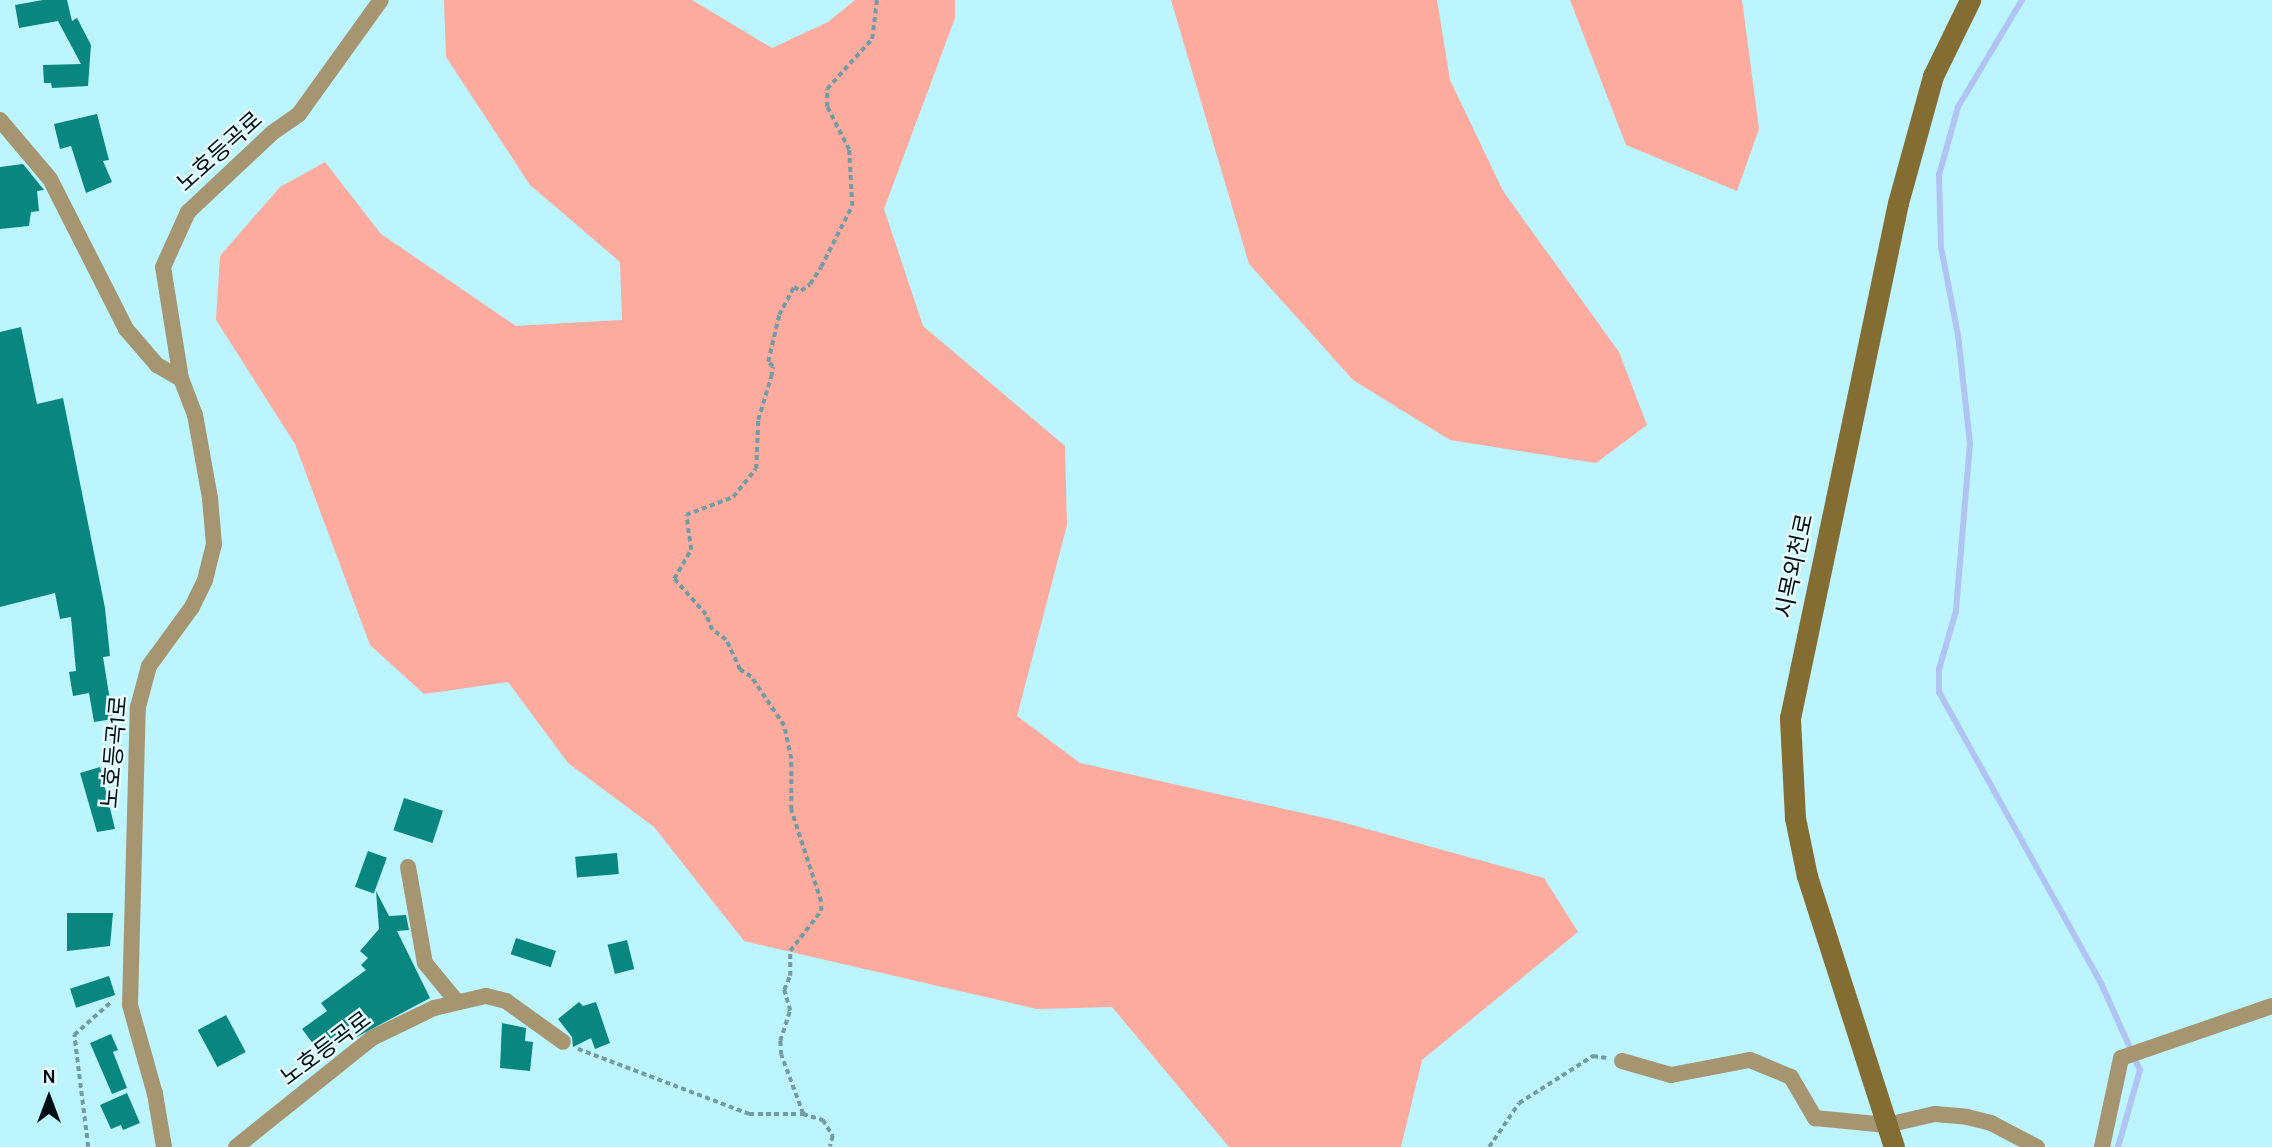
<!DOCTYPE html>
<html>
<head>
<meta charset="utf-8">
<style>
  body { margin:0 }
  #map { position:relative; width:2272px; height:1147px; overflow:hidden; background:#bcf5fe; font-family:Karla,"Noto Sans KR",sans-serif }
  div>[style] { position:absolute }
  .green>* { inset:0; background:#fdaa9f }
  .stream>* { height:6px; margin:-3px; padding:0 3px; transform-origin:3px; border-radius:3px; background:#b0c4f4 }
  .building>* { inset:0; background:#08867f; transform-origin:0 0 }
  .path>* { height:3.5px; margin-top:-1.75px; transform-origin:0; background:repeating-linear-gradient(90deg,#739ca2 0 5px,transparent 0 8.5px) }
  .street>* { height:16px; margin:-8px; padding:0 8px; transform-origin:8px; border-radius:8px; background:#a59571 }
  .secondary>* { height:21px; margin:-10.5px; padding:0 10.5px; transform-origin:10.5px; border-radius:10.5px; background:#836d33 }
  span { translate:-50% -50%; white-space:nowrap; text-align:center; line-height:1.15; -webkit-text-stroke:5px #e5fbff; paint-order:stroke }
  .street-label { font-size:23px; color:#000f12 }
  .north { position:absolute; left:14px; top:1063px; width:70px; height:70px; -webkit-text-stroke:5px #e5fbff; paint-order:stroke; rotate:0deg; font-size:19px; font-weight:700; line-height:28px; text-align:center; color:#000f12 }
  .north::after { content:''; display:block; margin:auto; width:24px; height:32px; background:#000f12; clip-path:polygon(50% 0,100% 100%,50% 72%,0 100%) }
</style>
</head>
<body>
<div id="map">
  <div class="green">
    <div style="clip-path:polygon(444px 0,692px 0,772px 48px,828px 22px,855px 0,955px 0,955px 18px,884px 209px,923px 326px,1065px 446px,1067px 525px,1017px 716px,1080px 763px,1338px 821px,1544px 878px,1578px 932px,1422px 1060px,1401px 1147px,1229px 1147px,1112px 1007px,1037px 1009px,744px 941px,654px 827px,568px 763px,508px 682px,424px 694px,370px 645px,295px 444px,216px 320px,220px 256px,280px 187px,325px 162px,381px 234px,516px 326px,622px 320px,620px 262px,530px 185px,446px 57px)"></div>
    <div style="clip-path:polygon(1171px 0,1437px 0,1450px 80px,1503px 191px,1619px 352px,1647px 425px,1596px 463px,1450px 440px,1353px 380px,1249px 264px)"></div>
    <div style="clip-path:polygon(1570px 0,1742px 0,1759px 129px,1737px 191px,1626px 145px)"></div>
  </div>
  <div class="stream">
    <div style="left:2022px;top:0;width:125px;rotate:120.9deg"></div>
    <div style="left:1958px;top:107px;width:71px;rotate:105.6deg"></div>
    <div style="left:1939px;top:175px;width:72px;rotate:88.4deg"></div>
    <div style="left:1941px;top:247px;width:90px;rotate:79.1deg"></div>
    <div style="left:1958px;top:335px;width:109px;rotate:83.7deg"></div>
    <div style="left:1970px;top:443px;width:169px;rotate:94.8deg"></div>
    <div style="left:1956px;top:611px;width:60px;rotate:106.3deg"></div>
    <div style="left:1939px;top:669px;width:23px;rotate:90deg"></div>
    <div style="left:1939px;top:692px;width:333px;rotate:60.9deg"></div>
    <div style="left:2101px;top:983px;width:95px;rotate:65.9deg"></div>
    <div style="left:2140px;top:1070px;width:80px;rotate:105.9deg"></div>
  </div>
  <div class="building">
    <div style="clip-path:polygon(43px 0,67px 0,72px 21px,77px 18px,91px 45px,88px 86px,52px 88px,51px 83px,44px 83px,43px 65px,81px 64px,58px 21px,19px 28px,15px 5px)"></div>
    <div style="clip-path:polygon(97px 114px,109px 160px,103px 161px,112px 182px,86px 193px,71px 146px,60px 149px,54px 124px)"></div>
    <div style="clip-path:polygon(23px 164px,44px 190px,37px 191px,39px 211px,31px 212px,29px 226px,0 229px,0 167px)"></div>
    <div style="clip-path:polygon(21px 327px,37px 404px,63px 398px,105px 608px,110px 656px,103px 657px,113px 719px,94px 722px,89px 693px,73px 696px,69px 672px,76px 671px,71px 617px,60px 619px,55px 593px,0 607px,0 332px)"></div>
    <div style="clip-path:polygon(100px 767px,115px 829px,97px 832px,80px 773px)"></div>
    <div style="left:404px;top:798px;width:41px;height:34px;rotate:18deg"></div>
    <div style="left:368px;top:851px;width:20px;height:38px;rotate:20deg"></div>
    <div style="left:617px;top:853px;width:21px;height:42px;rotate:85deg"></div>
    <div style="clip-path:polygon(376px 891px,389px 916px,406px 915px,409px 930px,397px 931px,430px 998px,351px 1040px,345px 1028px,317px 1049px,302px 1029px,327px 1011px,321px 1003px,366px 970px,361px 965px,368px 958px,360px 951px,379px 929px)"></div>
    <div style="clip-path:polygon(67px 913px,113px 913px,110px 946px,67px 951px)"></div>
    <div style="left:516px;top:938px;width:42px;height:17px;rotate:18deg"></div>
    <div style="left:627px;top:940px;width:30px;height:20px;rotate:76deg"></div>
    <div style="left:109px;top:976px;width:20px;height:41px;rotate:72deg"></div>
    <div style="clip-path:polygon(579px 1002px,583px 1006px,596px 1002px,610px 1043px,595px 1049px,591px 1038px,573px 1047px,572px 1037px,558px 1019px)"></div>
    <div style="left:226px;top:1015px;width:42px;height:32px;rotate:62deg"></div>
    <div style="clip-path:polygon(502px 1023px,526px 1028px,525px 1041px,533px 1042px,530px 1071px,500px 1068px)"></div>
    <div style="clip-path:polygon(111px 1034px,118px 1050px,113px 1052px,127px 1088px,112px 1094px,90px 1043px)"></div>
    <div style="clip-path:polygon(127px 1093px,140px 1123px,123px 1130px,121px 1125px,111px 1129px,100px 1105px)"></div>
  </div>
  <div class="path">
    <div style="left:578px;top:1049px;width:183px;rotate:20.8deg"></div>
    <div style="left:749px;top:1114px;width:54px"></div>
    <div style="left:803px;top:1114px;width:21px;rotate:17deg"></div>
    <div style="left:823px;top:1120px;width:19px;rotate:58deg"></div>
    <div style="left:833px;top:1136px;width:11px;rotate:105deg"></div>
    <div style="left:803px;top:1114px;width:63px;rotate:-110.4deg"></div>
    <div style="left:781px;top:1055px;width:14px;rotate:-94deg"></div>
    <div style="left:780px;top:1041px;width:32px;rotate:-72deg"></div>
    <div style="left:790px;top:1011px;width:22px;rotate:-106deg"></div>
    <div style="left:784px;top:990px;width:15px;rotate:-67deg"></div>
    <div style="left:790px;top:976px;width:25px;rotate:-90deg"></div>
    <div style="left:790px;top:951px;width:51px;rotate:-52.2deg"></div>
    <div style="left:821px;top:911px;width:9px;rotate:-90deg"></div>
    <div style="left:821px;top:902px;width:97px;rotate:-108.1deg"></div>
    <div style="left:791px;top:810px;width:51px;rotate:-90deg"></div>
    <div style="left:791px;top:759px;width:34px;rotate:-102deg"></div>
    <div style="left:784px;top:726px;width:59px;rotate:-124deg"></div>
    <div style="left:751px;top:677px;width:13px;rotate:-148deg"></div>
    <div style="left:740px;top:670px;width:33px;rotate:-115deg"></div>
    <div style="left:726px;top:640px;width:17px;rotate:-144deg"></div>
    <div style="left:712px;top:630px;width:16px;rotate:-112deg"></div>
    <div style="left:706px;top:615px;width:48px;rotate:-131.6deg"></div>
    <div style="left:674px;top:579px;width:34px;rotate:-60deg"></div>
    <div style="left:691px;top:550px;width:35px;rotate:-98deg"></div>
    <div style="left:686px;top:515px;width:50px;rotate:-21deg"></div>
    <div style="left:733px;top:497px;width:36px;rotate:-51deg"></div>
    <div style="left:756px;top:469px;width:49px;rotate:-87.7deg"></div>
    <div style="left:758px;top:420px;width:45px;rotate:-73.2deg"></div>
    <div style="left:771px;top:377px;width:10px;rotate:-79deg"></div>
    <div style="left:773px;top:367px;width:7px;rotate:-135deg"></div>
    <div style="left:768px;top:362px;width:48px;rotate:-76.8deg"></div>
    <div style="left:779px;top:315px;width:32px;rotate:-62deg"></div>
    <div style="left:794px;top:287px;width:8px;rotate:30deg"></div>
    <div style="left:801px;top:291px;width:11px;rotate:-38deg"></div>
    <div style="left:810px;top:284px;width:20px;rotate:-57deg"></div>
    <div style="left:821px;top:267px;width:68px;rotate:-63.1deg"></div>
    <div style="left:852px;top:206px;width:56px;rotate:-93.1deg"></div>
    <div style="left:849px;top:150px;width:48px;rotate:-117.1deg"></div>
    <div style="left:827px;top:107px;width:18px;rotate:-90deg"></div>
    <div style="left:827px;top:89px;width:67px;rotate:-48deg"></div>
    <div style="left:872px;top:39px;width:39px;rotate:-83deg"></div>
    <div style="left:88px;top:1147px;width:113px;rotate:-97.1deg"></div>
    <div style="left:74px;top:1035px;width:51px;rotate:-41.8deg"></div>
    <div style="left:1489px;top:1147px;width:53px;rotate:-55.7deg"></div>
    <div style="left:1519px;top:1103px;width:88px;rotate:-32.4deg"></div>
    <div style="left:1593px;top:1056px;width:14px;rotate:8deg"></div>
  </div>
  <div class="street">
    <div style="left:0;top:120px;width:77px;rotate:49.7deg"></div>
    <div style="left:50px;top:179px;width:168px;rotate:63.1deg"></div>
    <div style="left:126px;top:329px;width:48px;rotate:49.3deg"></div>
    <div style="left:157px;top:365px;width:28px;rotate:30deg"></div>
    <div style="left:408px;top:867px;width:97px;rotate:80deg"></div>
    <div style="left:425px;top:963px;width:50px;rotate:50.6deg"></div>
    <div style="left:1622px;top:1061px;width:51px;rotate:15.9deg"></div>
    <div style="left:1671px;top:1075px;width:80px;rotate:-10.8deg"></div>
    <div style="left:1750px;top:1060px;width:44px;rotate:22.5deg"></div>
    <div style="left:1791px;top:1077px;width:48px;rotate:59.7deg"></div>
    <div style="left:1815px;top:1118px;width:72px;rotate:5.6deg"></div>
    <div style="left:1887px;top:1125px;width:49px;rotate:-12.9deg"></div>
    <div style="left:1935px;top:1114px;width:32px;rotate:5deg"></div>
    <div style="left:1967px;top:1117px;width:25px;rotate:14deg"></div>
    <div style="left:1991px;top:1123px;width:52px;rotate:27.6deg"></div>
    <div style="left:164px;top:1147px;width:54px;rotate:-99.6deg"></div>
    <div style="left:155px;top:1094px;width:92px;rotate:-105.7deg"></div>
    <div style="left:130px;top:1005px;width:298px;rotate:-88.5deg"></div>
    <div style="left:138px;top:707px;width:42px;rotate:-75deg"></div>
    <div style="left:149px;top:666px;width:73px;rotate:-53.9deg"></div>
    <div style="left:192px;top:607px;width:30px;rotate:-64deg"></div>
    <div style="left:205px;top:580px;width:37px;rotate:-76deg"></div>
    <div style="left:214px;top:544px;width:46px;rotate:-95deg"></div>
    <div style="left:210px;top:498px;width:84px;rotate:-100.2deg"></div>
    <div style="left:195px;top:415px;width:39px;rotate:-111deg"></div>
    <div style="left:181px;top:379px;width:113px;rotate:-99.1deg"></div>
    <div style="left:163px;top:267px;width:60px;rotate:-65.6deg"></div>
    <div style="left:188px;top:212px;width:115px;rotate:-43.2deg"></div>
    <div style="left:272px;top:133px;width:33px;rotate:-35deg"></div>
    <div style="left:299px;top:114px;width:140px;rotate:-54.3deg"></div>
    <div style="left:236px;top:1147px;width:174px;rotate:-38.7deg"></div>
    <div style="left:372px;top:1038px;width:69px;rotate:-25.8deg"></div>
    <div style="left:434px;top:1008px;width:53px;rotate:-13deg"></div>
    <div style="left:486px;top:996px;width:21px;rotate:14deg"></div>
    <div style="left:506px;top:1001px;width:70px;rotate:35.7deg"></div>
    <div style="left:2102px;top:1147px;width:91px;rotate:-77.9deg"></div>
    <div style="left:2121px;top:1058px;width:160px;rotate:-19deg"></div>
  </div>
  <div class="secondary">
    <div style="left:1894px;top:1147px;width:285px;rotate:-107.8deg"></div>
    <div style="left:1807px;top:876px;width:59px;rotate:-101.7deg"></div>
    <div style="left:1795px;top:818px;width:100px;rotate:-92.9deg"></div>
    <div style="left:1790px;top:718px;width:526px;rotate:-78.16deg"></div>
    <div style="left:1898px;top:203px;width:132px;rotate:-74.6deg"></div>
    <div style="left:1933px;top:76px;width:85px;rotate:-64deg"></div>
  </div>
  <div class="street-label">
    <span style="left:220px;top:152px;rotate:-42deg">노호등곡로</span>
    <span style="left:1795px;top:566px;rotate:-78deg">시목외천로</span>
    <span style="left:115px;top:752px;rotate:-85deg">노호등곡1로</span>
    <span style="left:326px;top:1049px;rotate:-37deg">노호등곡로</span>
  </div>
  <div class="north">N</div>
</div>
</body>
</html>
